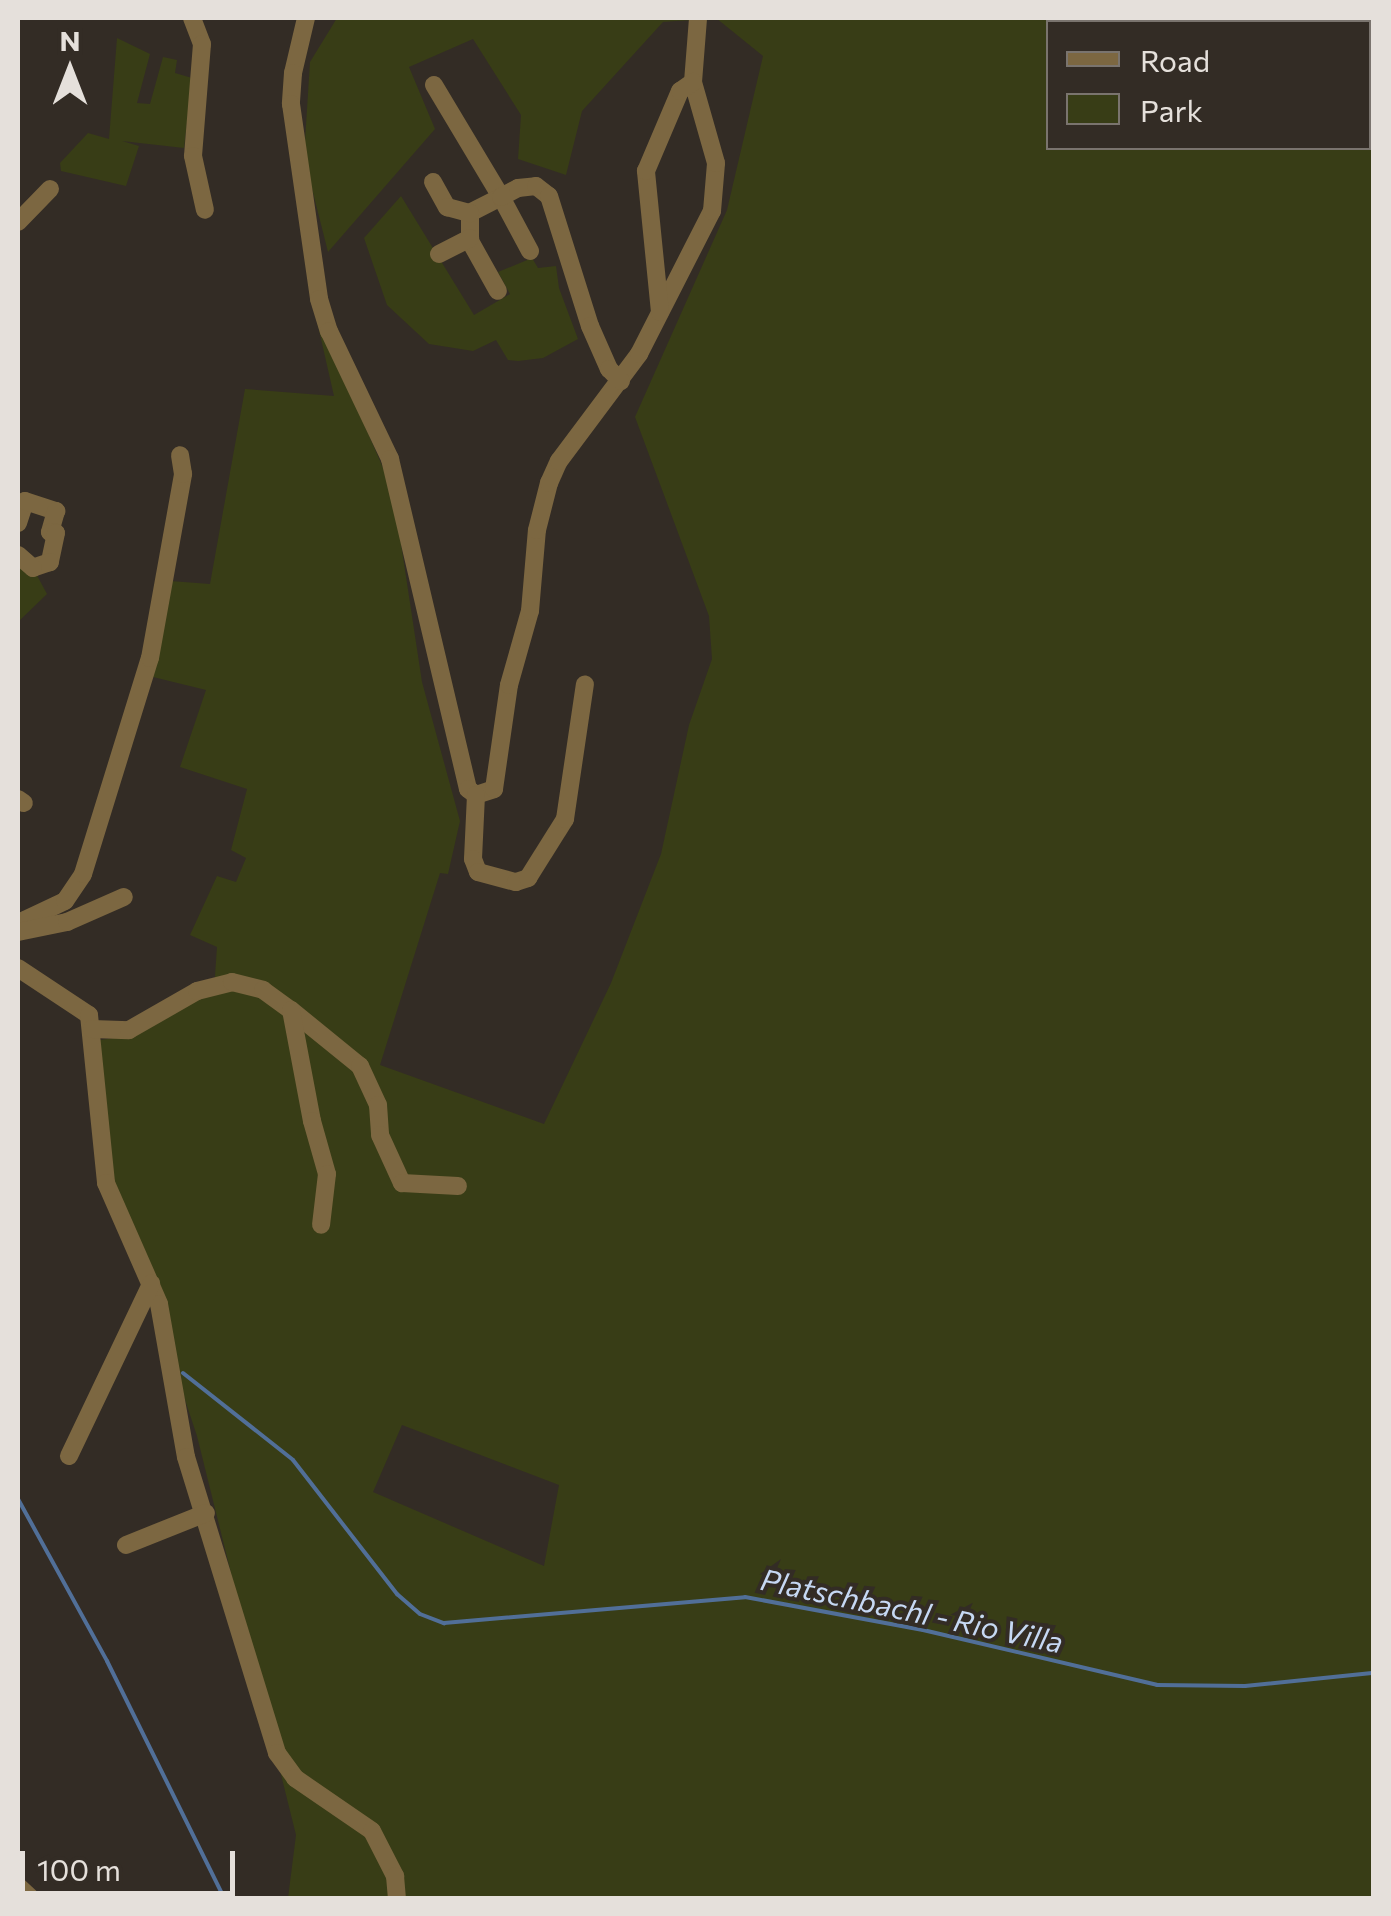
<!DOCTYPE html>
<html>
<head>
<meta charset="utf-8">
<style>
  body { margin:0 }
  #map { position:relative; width:1391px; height:1916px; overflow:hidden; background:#332c25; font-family:Commissioner,sans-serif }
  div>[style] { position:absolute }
  .green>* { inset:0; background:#383d16 }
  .stream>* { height:4px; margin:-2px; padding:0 2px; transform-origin:2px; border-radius:2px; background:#516f98 }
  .minor>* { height:18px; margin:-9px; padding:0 9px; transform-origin:9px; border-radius:9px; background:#7c6741 }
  span { translate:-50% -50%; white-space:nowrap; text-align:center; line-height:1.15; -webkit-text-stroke:8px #332c25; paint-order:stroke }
  .water-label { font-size:30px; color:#c6d8f3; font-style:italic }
  .frame { position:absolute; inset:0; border:20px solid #e5e0db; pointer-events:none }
  .legend { position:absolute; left:1046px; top:20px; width:325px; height:130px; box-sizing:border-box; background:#332c25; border:2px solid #7a746e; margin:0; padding:12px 18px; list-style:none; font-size:30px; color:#e5e0db }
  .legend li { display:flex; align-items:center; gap:20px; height:50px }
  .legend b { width:50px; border:2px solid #7a746e }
  .north { position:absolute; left:20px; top:20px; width:100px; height:100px; -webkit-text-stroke:8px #332c25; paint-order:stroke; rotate:0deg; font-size:28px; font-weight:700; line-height:40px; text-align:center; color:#e5e0db }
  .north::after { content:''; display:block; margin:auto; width:35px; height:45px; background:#e5e0db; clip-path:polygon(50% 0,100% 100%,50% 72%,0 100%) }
  .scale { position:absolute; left:20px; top:1851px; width:215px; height:45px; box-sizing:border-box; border:5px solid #e5e0db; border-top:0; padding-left:12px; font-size:30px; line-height:35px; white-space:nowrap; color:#e5e0db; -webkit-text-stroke:8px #332c25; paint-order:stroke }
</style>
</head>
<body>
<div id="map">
  <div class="green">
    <div style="clip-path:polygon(evenodd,337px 18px,1373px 18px,1373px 1898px,288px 1898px,296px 1835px,197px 1436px,110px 1174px,100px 1040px,128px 1036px,214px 990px,217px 947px,190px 935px,217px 876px,236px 882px,246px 858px,231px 850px,247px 789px,180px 767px,206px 690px,149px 676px,170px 581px,210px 584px,245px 389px,334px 396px,314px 308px,393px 491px,422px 682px,460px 821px,448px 874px,440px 873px,380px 1065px,544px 1124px,611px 983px,661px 854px,689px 725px,712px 659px,709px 616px,635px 417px,727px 210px,763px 56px,716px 18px,663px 22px,582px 111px,566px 175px,518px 159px,521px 115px,473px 39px,409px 67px,435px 129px,328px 252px,304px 157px,310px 62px,337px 18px,1048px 22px,1368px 22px,1368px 148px,1048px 148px,1048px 22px,337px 18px,402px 1425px,559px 1485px,544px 1566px,373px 1492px,402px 1425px)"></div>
    <div style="clip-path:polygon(117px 38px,150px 54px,137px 103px,150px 104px,163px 57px,177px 60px,175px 73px,192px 78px,184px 148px,122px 141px,139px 146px,126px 186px,61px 171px,60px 163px,88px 133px,109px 139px)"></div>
    <div style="clip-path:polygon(401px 196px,474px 315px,510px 294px,498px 272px,532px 258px,538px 268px,556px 266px,559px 288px,578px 339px,543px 358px,518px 361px,508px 360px,496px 340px,473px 351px,429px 344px,387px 305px,364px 238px)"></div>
    <div style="clip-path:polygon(18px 555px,33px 568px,47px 594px,18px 622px)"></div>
  </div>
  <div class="stream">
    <div style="left:183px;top:1373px;width:140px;rotate:38.3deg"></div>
    <div style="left:293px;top:1460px;width:170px;rotate:52.2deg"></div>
    <div style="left:397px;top:1594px;width:30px;rotate:41deg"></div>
    <div style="left:420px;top:1614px;width:26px;rotate:21deg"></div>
    <div style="left:444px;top:1623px;width:302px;rotate:-4.9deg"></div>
    <div style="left:745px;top:1597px;width:181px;rotate:10.5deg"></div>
    <div style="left:923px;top:1630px;width:240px;rotate:13.2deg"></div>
    <div style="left:1157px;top:1685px;width:88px;rotate:0.7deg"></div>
    <div style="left:1245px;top:1686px;width:130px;rotate:-5.8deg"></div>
    <div style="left:18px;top:1499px;width:185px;rotate:61.2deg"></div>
    <div style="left:107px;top:1661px;width:264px;rotate:63.7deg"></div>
  </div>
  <div class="minor">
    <div style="left:192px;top:18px;width:28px;rotate:69deg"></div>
    <div style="left:202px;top:44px;width:112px;rotate:94.6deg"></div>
    <div style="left:193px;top:156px;width:55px;rotate:77.5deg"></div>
    <div style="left:306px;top:18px;width:57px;rotate:103.3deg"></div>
    <div style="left:293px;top:73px;width:31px;rotate:94deg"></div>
    <div style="left:291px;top:104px;width:197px;rotate:81.8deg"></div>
    <div style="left:319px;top:299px;width:34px;rotate:73deg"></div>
    <div style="left:329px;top:331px;width:142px;rotate:64.5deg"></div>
    <div style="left:390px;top:459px;width:339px;rotate:76.7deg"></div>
    <div style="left:468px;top:789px;width:10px;rotate:37deg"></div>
    <div style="left:476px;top:795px;width:19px;rotate:-18deg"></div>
    <div style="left:494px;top:789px;width:105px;rotate:-81.8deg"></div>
    <div style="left:509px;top:685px;width:77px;rotate:-74.2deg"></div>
    <div style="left:530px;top:611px;width:81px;rotate:-85.1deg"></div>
    <div style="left:537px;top:530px;width:49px;rotate:-75.7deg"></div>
    <div style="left:549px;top:483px;width:24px;rotate:-66deg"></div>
    <div style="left:559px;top:461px;width:134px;rotate:-53.2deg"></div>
    <div style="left:639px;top:354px;width:161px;rotate:-63deg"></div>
    <div style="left:712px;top:211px;width:48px;rotate:-85.2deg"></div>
    <div style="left:716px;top:163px;width:84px;rotate:-105.9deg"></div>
    <div style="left:693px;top:82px;width:64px;rotate:-85.5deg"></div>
    <div style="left:434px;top:85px;width:131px;rotate:59.1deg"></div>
    <div style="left:501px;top:197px;width:35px;rotate:153deg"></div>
    <div style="left:470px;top:213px;width:28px;rotate:90deg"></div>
    <div style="left:470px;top:241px;width:57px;rotate:60.8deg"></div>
    <div style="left:433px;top:182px;width:29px;rotate:61deg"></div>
    <div style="left:447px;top:207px;width:24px;rotate:15deg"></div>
    <div style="left:18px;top:222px;width:46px;rotate:-45.9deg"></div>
    <div style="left:530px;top:251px;width:61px;rotate:-118.2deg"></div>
    <div style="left:501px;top:197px;width:19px;rotate:-28deg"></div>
    <div style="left:518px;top:188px;width:18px;rotate:-6deg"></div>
    <div style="left:536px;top:186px;width:16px;rotate:38deg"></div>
    <div style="left:549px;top:196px;width:136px;rotate:72.5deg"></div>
    <div style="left:590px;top:326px;width:47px;rotate:66.2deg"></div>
    <div style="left:609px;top:369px;width:17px;rotate:45deg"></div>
    <div style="left:439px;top:254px;width:35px;rotate:-27deg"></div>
    <div style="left:660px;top:312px;width:142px;rotate:-95.7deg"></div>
    <div style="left:646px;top:171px;width:87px;rotate:-67deg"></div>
    <div style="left:680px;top:91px;width:16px;rotate:-35deg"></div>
    <div style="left:18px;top:523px;width:23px;rotate:-72deg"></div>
    <div style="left:25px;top:501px;width:33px;rotate:18deg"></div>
    <div style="left:56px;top:511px;width:22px;rotate:106deg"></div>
    <div style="left:50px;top:532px;width:6px;rotate:9deg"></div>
    <div style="left:56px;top:533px;width:30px;rotate:102deg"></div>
    <div style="left:50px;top:562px;width:18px;rotate:161deg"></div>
    <div style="left:33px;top:568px;width:20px;rotate:-139deg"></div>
    <div style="left:476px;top:795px;width:64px;rotate:92.7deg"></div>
    <div style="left:473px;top:859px;width:14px;rotate:69deg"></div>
    <div style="left:478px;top:872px;width:39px;rotate:15deg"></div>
    <div style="left:516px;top:882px;width:13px;rotate:-18deg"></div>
    <div style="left:528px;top:878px;width:70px;rotate:-57.9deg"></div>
    <div style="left:565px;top:819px;width:136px;rotate:-81.6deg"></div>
    <div style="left:18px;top:799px;width:7px;rotate:34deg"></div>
    <div style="left:18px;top:931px;width:13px;rotate:-58deg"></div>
    <div style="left:25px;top:920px;width:44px;rotate:-25.4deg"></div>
    <div style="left:65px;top:901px;width:32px;rotate:-56deg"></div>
    <div style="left:83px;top:874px;width:226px;rotate:-72.8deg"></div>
    <div style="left:150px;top:658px;width:187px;rotate:-79.8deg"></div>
    <div style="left:183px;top:474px;width:19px;rotate:-99deg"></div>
    <div style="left:18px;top:932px;width:50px;rotate:-11.5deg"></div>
    <div style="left:67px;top:922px;width:62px;rotate:-23.7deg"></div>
    <div style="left:18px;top:968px;width:85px;rotate:33.5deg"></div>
    <div style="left:89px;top:1015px;width:169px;rotate:84.2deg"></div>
    <div style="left:106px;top:1183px;width:132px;rotate:66.3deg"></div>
    <div style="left:159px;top:1304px;width:155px;rotate:80deg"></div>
    <div style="left:186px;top:1457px;width:310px;rotate:72.9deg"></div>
    <div style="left:277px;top:1753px;width:31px;rotate:54deg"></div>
    <div style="left:295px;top:1778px;width:93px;rotate:34.5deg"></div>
    <div style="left:372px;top:1831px;width:51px;rotate:62.9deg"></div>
    <div style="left:395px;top:1876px;width:22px;rotate:85deg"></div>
    <div style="left:291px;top:1010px;width:89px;rotate:39.1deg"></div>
    <div style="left:360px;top:1066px;width:43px;rotate:65.2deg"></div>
    <div style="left:378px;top:1105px;width:30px;rotate:86deg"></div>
    <div style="left:380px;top:1135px;width:53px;rotate:65.4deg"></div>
    <div style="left:402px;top:1183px;width:56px;rotate:3.1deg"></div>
    <div style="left:92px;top:1029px;width:37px;rotate:2deg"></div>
    <div style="left:129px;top:1030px;width:78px;rotate:-29.8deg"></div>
    <div style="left:197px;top:991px;width:36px;rotate:-14deg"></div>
    <div style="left:232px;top:982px;width:32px;rotate:14deg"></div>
    <div style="left:263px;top:990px;width:34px;rotate:36deg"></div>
    <div style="left:291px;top:1010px;width:113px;rotate:79.3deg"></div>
    <div style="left:312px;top:1121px;width:55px;rotate:74.2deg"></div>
    <div style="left:327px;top:1174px;width:51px;rotate:96.7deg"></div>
    <div style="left:69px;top:1456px;width:191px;rotate:-64.5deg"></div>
    <div style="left:126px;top:1545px;width:86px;rotate:-21.8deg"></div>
    <div style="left:18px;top:1886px;width:18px;rotate:43deg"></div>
  </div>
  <div class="water-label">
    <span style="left:912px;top:1610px;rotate:12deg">Platschbachl - Rio Villa</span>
  </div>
  <div class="frame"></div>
  <ul class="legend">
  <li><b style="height:12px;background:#7c6741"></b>Road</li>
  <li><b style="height:28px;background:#383d16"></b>Park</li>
  </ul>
  <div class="north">N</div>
  <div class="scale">100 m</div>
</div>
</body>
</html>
